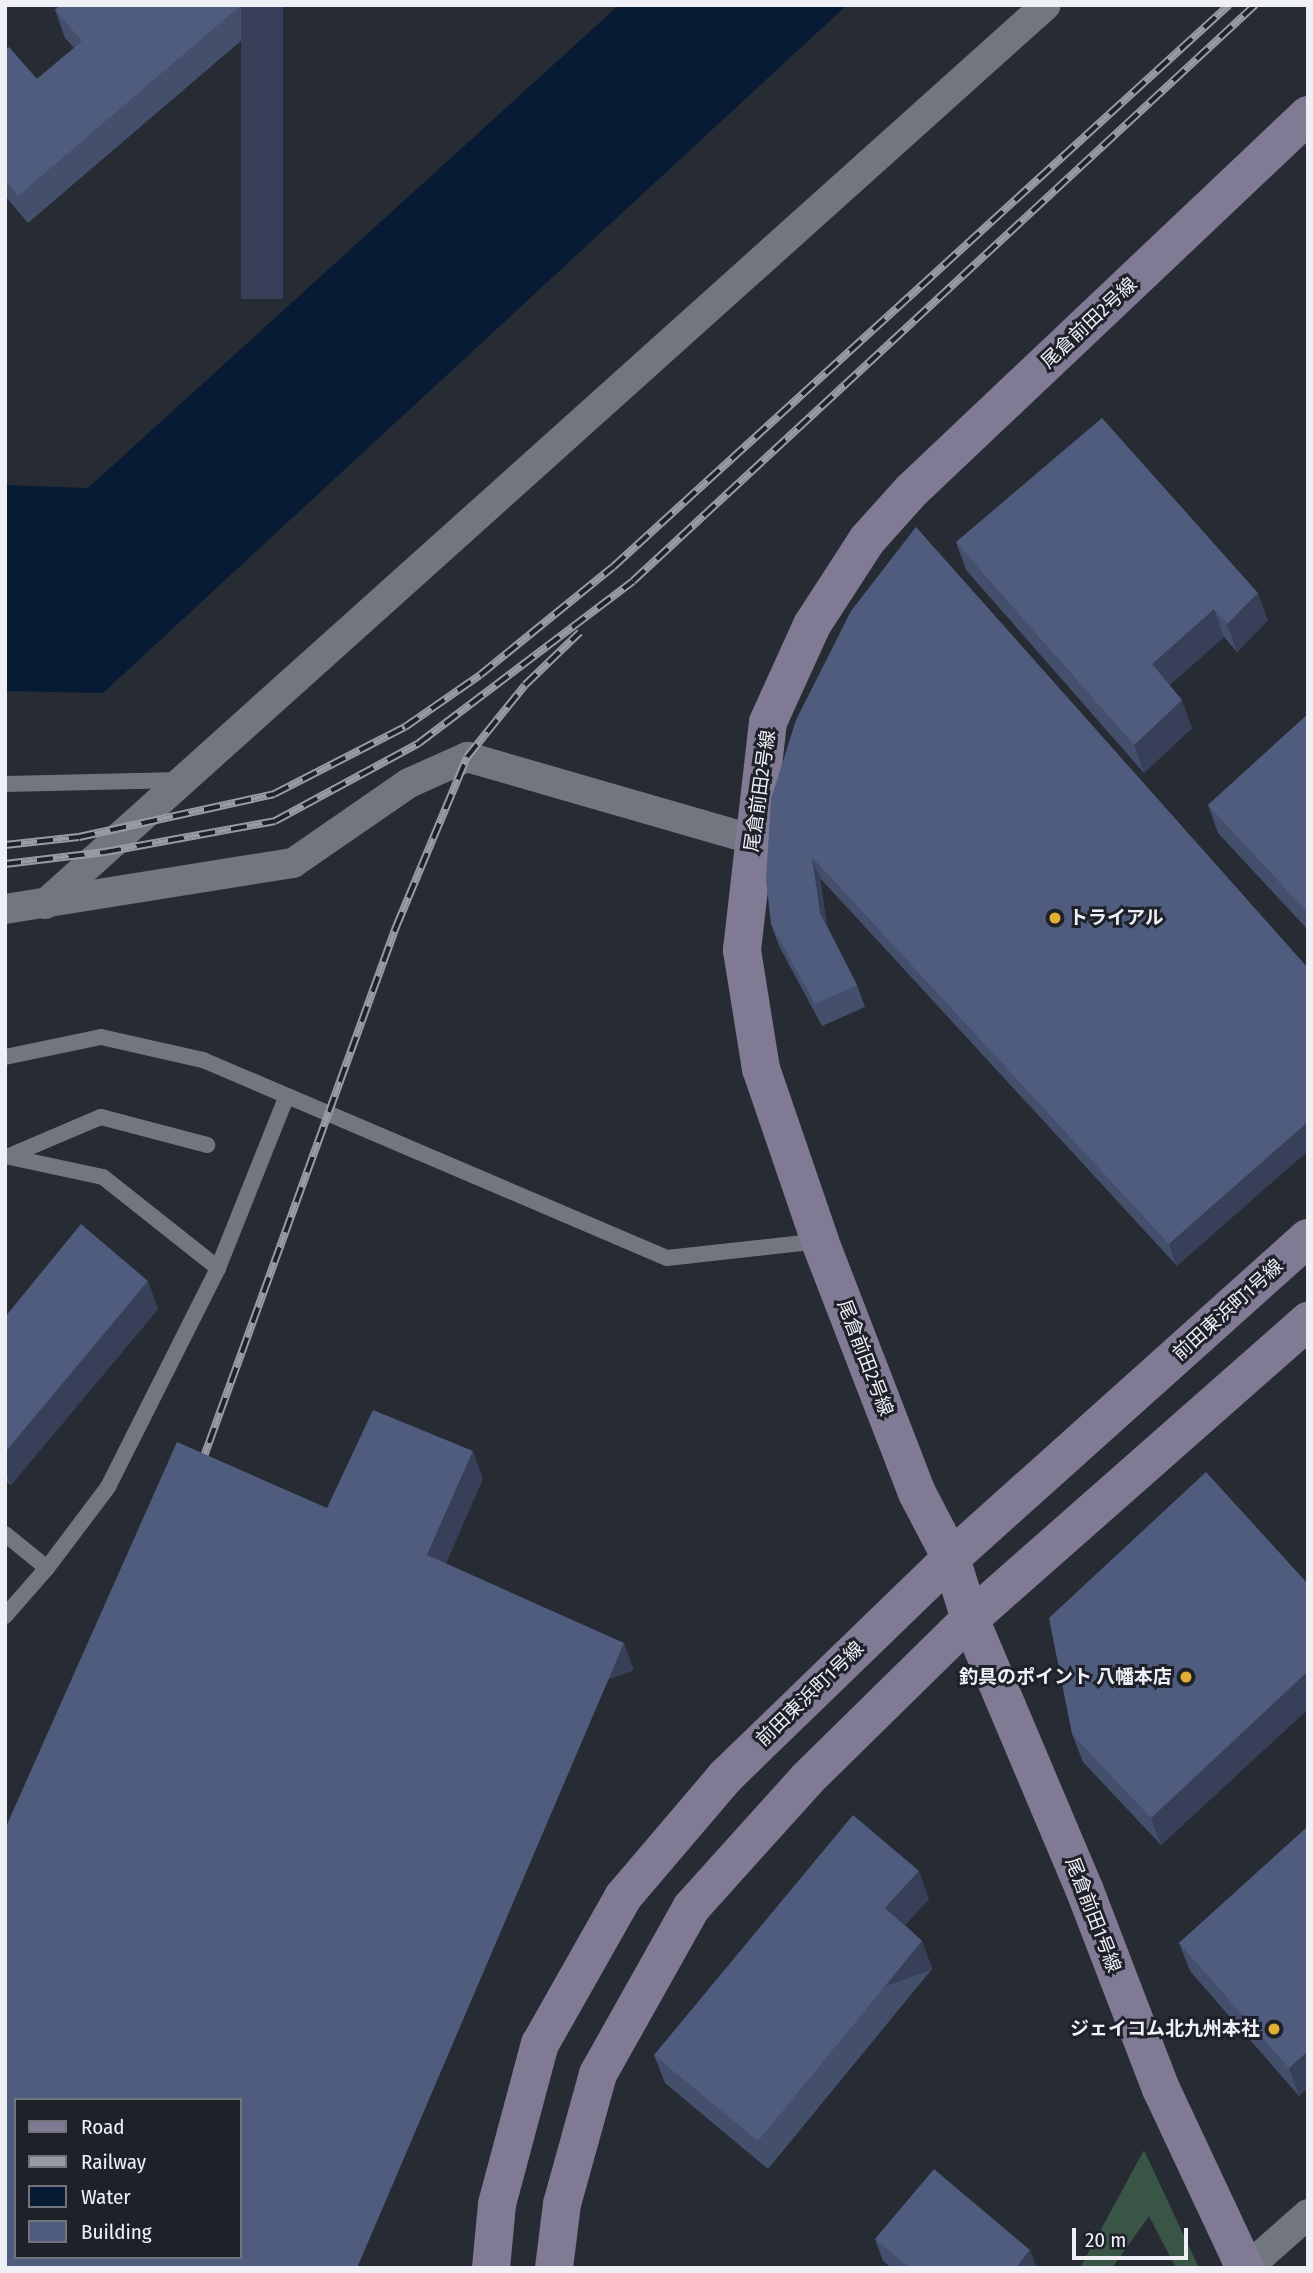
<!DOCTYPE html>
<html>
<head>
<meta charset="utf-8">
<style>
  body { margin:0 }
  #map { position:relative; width:1313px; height:2273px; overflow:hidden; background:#272b33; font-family:"Fira Sans Condensed","Noto Sans JP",sans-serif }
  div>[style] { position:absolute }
  .green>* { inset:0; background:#385545 }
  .water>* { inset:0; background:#081b35 }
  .lane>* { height:16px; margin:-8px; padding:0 8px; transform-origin:8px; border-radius:8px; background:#727680 }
  .street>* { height:30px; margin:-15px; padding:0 15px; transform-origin:15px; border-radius:15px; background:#727680 }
  .secondary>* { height:38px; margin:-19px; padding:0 19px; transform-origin:19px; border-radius:19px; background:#817a94 }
  .rail>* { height:8px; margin-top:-4px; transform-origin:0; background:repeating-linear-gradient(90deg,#1e2129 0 16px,#989ba2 0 32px); box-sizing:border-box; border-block:2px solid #989ba2 }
  .wall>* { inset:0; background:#444f6c }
  .shaded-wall>* { inset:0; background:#374058; transform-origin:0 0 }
  .building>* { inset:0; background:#4f5c7d }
  .dots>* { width:19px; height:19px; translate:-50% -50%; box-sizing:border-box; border:4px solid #1e2129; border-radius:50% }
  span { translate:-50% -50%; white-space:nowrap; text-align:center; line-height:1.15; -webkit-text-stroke:6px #1e2129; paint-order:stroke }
  .street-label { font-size:19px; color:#eef0f6 }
  .poi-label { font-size:19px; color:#eef0f6; font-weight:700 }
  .left { translate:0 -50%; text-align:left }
  .right { translate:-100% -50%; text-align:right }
  .frame { position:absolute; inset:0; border:7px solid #eef0f6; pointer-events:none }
  .legend { position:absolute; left:14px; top:2098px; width:228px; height:161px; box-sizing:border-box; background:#1e2129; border:2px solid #71747b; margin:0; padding:9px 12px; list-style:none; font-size:21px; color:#eef0f6 }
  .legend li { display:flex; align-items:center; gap:14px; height:35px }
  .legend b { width:35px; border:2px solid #71747b }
  .scale { position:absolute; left:1072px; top:2228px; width:116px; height:32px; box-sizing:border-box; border:4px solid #eef0f6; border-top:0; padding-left:9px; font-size:21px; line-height:24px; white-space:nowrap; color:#eef0f6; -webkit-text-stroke:5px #1e2129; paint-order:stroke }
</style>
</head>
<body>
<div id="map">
  <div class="green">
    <div style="clip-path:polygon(1144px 2150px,1199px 2268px,1176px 2268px,1149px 2216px,1112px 2268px,1080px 2268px)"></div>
  </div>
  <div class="water">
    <div style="clip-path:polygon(619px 5px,847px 5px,103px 693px,5px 691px,5px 485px,88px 488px)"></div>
  </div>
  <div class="lane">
    <div style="left:5px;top:784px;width:176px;rotate:-1.3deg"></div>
    <div style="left:5px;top:1057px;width:98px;rotate:-11.8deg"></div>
    <div style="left:101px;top:1037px;width:105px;rotate:12.7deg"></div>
    <div style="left:203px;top:1060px;width:504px;rotate:23.11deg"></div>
    <div style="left:667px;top:1258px;width:154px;rotate:-6.3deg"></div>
    <div style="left:5px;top:1156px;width:100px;rotate:12.1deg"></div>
    <div style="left:103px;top:1177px;width:147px;rotate:38.4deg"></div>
    <div style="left:9px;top:1156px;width:100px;rotate:-23deg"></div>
    <div style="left:101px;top:1117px;width:110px;rotate:14.8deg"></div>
    <div style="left:5px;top:1534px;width:54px;rotate:39deg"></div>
    <div style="left:47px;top:1568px;width:101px;rotate:-53deg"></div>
    <div style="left:108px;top:1487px;width:245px;rotate:-63.3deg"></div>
    <div style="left:218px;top:1268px;width:183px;rotate:-68.2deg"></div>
    <div style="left:5px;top:1616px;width:64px;rotate:-48.8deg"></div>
  </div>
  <div class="street">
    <div style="left:45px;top:904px;width:1345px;rotate:-41.93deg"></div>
    <div style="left:5px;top:909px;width:292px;rotate:-9.1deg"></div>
    <div style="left:293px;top:863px;width:141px;rotate:-34.6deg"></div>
    <div style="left:409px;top:783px;width:64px;rotate:-24.1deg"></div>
    <div style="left:467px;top:757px;width:297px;rotate:16.1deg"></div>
    <div style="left:1247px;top:2268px;width:81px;rotate:-41.5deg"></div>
  </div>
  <div class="secondary">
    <div style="left:491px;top:2268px;width:64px;rotate:-84.6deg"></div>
    <div style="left:497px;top:2204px;width:166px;rotate:-75deg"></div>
    <div style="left:540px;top:2044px;width:169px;rotate:-60.5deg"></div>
    <div style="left:623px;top:1897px;width:157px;rotate:-49.6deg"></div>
    <div style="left:725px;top:1777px;width:315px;rotate:-44.1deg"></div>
    <div style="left:951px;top:1558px;width:479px;rotate:-41.9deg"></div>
    <div style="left:554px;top:2268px;width:64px;rotate:-82.9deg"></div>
    <div style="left:562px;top:2204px;width:135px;rotate:-74.5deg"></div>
    <div style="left:598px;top:2074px;width:190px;rotate:-60.7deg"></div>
    <div style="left:691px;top:1908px;width:173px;rotate:-48deg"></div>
    <div style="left:807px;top:1779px;width:228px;rotate:-44.5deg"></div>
    <div style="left:970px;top:1619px;width:451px;rotate:-41.4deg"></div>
    <div style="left:1245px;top:2268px;width:198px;rotate:-115.1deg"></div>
    <div style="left:1161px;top:2089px;width:212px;rotate:-111deg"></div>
    <div style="left:1085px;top:1891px;width:295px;rotate:-112.9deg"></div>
    <div style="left:970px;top:1619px;width:64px;rotate:-107.3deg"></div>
    <div style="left:951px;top:1558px;width:73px;rotate:-117.6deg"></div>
    <div style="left:917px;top:1493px;width:270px;rotate:-111.1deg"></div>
    <div style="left:820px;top:1241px;width:182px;rotate:-108.9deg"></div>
    <div style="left:761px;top:1069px;width:121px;rotate:-99.1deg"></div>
    <div style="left:742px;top:950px;width:229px;rotate:-83.5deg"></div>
    <div style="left:768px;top:722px;width:107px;rotate:-65.6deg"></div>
    <div style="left:812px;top:625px;width:101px;rotate:-57.1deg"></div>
    <div style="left:867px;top:540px;width:66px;rotate:-48.1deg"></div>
    <div style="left:911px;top:491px;width:547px;rotate:-43.44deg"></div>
  </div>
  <div class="rail">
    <div style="left:5px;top:845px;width:74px;rotate:-6.2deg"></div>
    <div style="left:79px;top:837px;width:200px;rotate:-12.4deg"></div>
    <div style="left:274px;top:794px;width:147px;rotate:-27.1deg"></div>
    <div style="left:405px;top:727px;width:91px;rotate:-34.7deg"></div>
    <div style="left:480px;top:675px;width:171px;rotate:-39.1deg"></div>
    <div style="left:613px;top:567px;width:834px;rotate:-42.38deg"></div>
    <div style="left:5px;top:864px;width:101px;rotate:-6.8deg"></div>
    <div style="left:105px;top:852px;width:173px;rotate:-10.3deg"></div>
    <div style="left:275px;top:821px;width:164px;rotate:-28.4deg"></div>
    <div style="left:419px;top:743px;width:268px;rotate:-37.1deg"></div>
    <div style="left:633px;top:581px;width:848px;rotate:-42.8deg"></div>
    <div style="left:198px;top:1473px;width:581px;rotate:-70.07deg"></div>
    <div style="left:396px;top:927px;width:184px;rotate:-67.3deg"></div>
    <div style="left:467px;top:757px;width:92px;rotate:-51.1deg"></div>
    <div style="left:525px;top:685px;width:76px;rotate:-43.9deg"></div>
  </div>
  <div class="wall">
    <div style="clip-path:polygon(60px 5px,283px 5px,28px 223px,5px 196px,5px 50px,37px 79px,74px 48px,65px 38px,55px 10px)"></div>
    <div style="clip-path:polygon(916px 527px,1177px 1266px,820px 878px,827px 926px,857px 985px,865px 1007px,822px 1026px,779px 946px,771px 924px)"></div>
    <div style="clip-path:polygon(956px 542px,1268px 620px,1237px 652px,1224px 637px,1169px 685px,1192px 728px,1144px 773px,966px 570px)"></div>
    <div style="clip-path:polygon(1308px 714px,1308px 930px,1218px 833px,1208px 805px)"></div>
    <div style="clip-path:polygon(158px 1309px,11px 1485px,5px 1481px,5px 1317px)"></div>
    <div style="clip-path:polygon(1308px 1584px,1308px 1709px,1161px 1845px,1083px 1762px,1072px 1734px)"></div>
    <div style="clip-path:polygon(1308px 1827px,1308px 2088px,1299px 2096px,1190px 1971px,1179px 1943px)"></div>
    <div style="clip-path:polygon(929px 1899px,905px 1925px,922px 1941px,932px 1969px,768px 2169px,665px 2083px,654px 2055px)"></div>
    <div style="clip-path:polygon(875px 2239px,1037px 2268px,892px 2268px,883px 2261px)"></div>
  </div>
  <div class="shaded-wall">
    <div style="left:241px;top:5px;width:42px;height:294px"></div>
    <div style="clip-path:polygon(1258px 593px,1268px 620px,1237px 652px,1227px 624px)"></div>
    <div style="clip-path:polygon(1214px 609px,1224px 637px,1162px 692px,1152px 664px)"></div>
    <div style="clip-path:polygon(1182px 700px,1192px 728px,1144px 773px,1134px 745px)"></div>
    <div style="clip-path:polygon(812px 857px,820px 878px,828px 935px,820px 913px)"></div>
    <div style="clip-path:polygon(1308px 1122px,1308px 1151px,1177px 1266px,1169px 1244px)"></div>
    <div style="clip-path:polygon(148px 1281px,158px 1309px,11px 1485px,5px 1470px,5px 1452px)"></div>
    <div style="clip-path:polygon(473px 1451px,483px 1479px,438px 1582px,427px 1555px)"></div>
    <div style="left:624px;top:1643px;width:29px;height:680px;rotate:70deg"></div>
    <div style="clip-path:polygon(1308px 1671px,1308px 1709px,1161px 1845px,1151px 1818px)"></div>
    <div style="clip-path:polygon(919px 1871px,929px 1899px,895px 1935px,885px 1908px)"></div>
    <div style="left:922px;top:1941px;width:30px;height:259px;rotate:70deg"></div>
    <div style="clip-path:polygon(1308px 2051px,1308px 2088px,1299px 2096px,1289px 2068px)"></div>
    <div style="clip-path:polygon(1030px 2250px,1037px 2268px,1016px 2268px)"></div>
  </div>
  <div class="building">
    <div style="clip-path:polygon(60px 5px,241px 5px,18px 196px,5px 180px,5px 50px,9px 47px,37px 79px,82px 41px,55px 10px)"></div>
    <div style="clip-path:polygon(1102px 418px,1258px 593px,1227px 624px,1214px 609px,1152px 664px,1182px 700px,1134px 745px,956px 542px)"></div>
    <div style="clip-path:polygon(916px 527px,1308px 968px,1308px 1122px,1169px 1244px,812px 857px,820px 913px,857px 985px,815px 1004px,771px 924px,766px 880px,771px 799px,796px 720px,851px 611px)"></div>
    <div style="clip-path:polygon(1308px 714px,1308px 913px,1208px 805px)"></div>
    <div style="clip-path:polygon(81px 1224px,148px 1281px,5px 1452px,5px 1317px)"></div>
    <div style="clip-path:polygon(evenodd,373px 1410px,473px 1451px,427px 1555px,624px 1643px,357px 2268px,5px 2268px,5px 1829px,177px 1442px,327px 1508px,373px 1410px,16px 2100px,240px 2100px,240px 2257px,16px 2257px,16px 2100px)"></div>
    <div style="clip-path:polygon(1206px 1472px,1308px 1584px,1308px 1671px,1151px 1818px,1072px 1734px,1049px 1618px)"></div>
    <div style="clip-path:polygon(853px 1815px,919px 1871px,885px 1908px,922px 1941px,758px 2141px,654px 2055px)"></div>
    <div style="clip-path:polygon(1307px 1827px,1308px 2051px,1289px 2068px,1179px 1943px)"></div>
    <div style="clip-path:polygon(934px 2169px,1030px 2250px,1016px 2268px,910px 2268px,875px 2239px)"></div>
  </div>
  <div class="dots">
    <div style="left:1055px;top:918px;background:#e4ae35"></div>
    <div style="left:1186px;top:1677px;background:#e4ae35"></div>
    <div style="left:1274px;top:2029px;background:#e4ae35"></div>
  </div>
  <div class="street-label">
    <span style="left:1089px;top:323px;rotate:-43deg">尾倉前田2号線</span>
    <span style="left:760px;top:791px;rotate:-82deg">尾倉前田2号線</span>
    <span style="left:1228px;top:1310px;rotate:-42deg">前田東浜町1号線</span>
    <span style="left:865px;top:1358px;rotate:69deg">尾倉前田2号線</span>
    <span style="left:810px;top:1694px;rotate:-44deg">前田東浜町1号線</span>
    <span style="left:1093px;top:1915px;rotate:69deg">尾倉前田1号線</span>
  </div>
  <div class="poi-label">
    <span class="left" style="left:1069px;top:918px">トライアル</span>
    <span class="right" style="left:1172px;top:1677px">釣具のポイント 八幡本店</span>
    <span class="right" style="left:1260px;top:2029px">ジェイコム北九州本社</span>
  </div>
  <div class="frame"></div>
  <ul class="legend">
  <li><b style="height:9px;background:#817a94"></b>Road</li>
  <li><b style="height:9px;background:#989ba2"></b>Railway</li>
  <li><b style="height:19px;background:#081b35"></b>Water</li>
  <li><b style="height:19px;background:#4f5c7d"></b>Building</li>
  </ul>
  <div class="scale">20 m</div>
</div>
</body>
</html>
